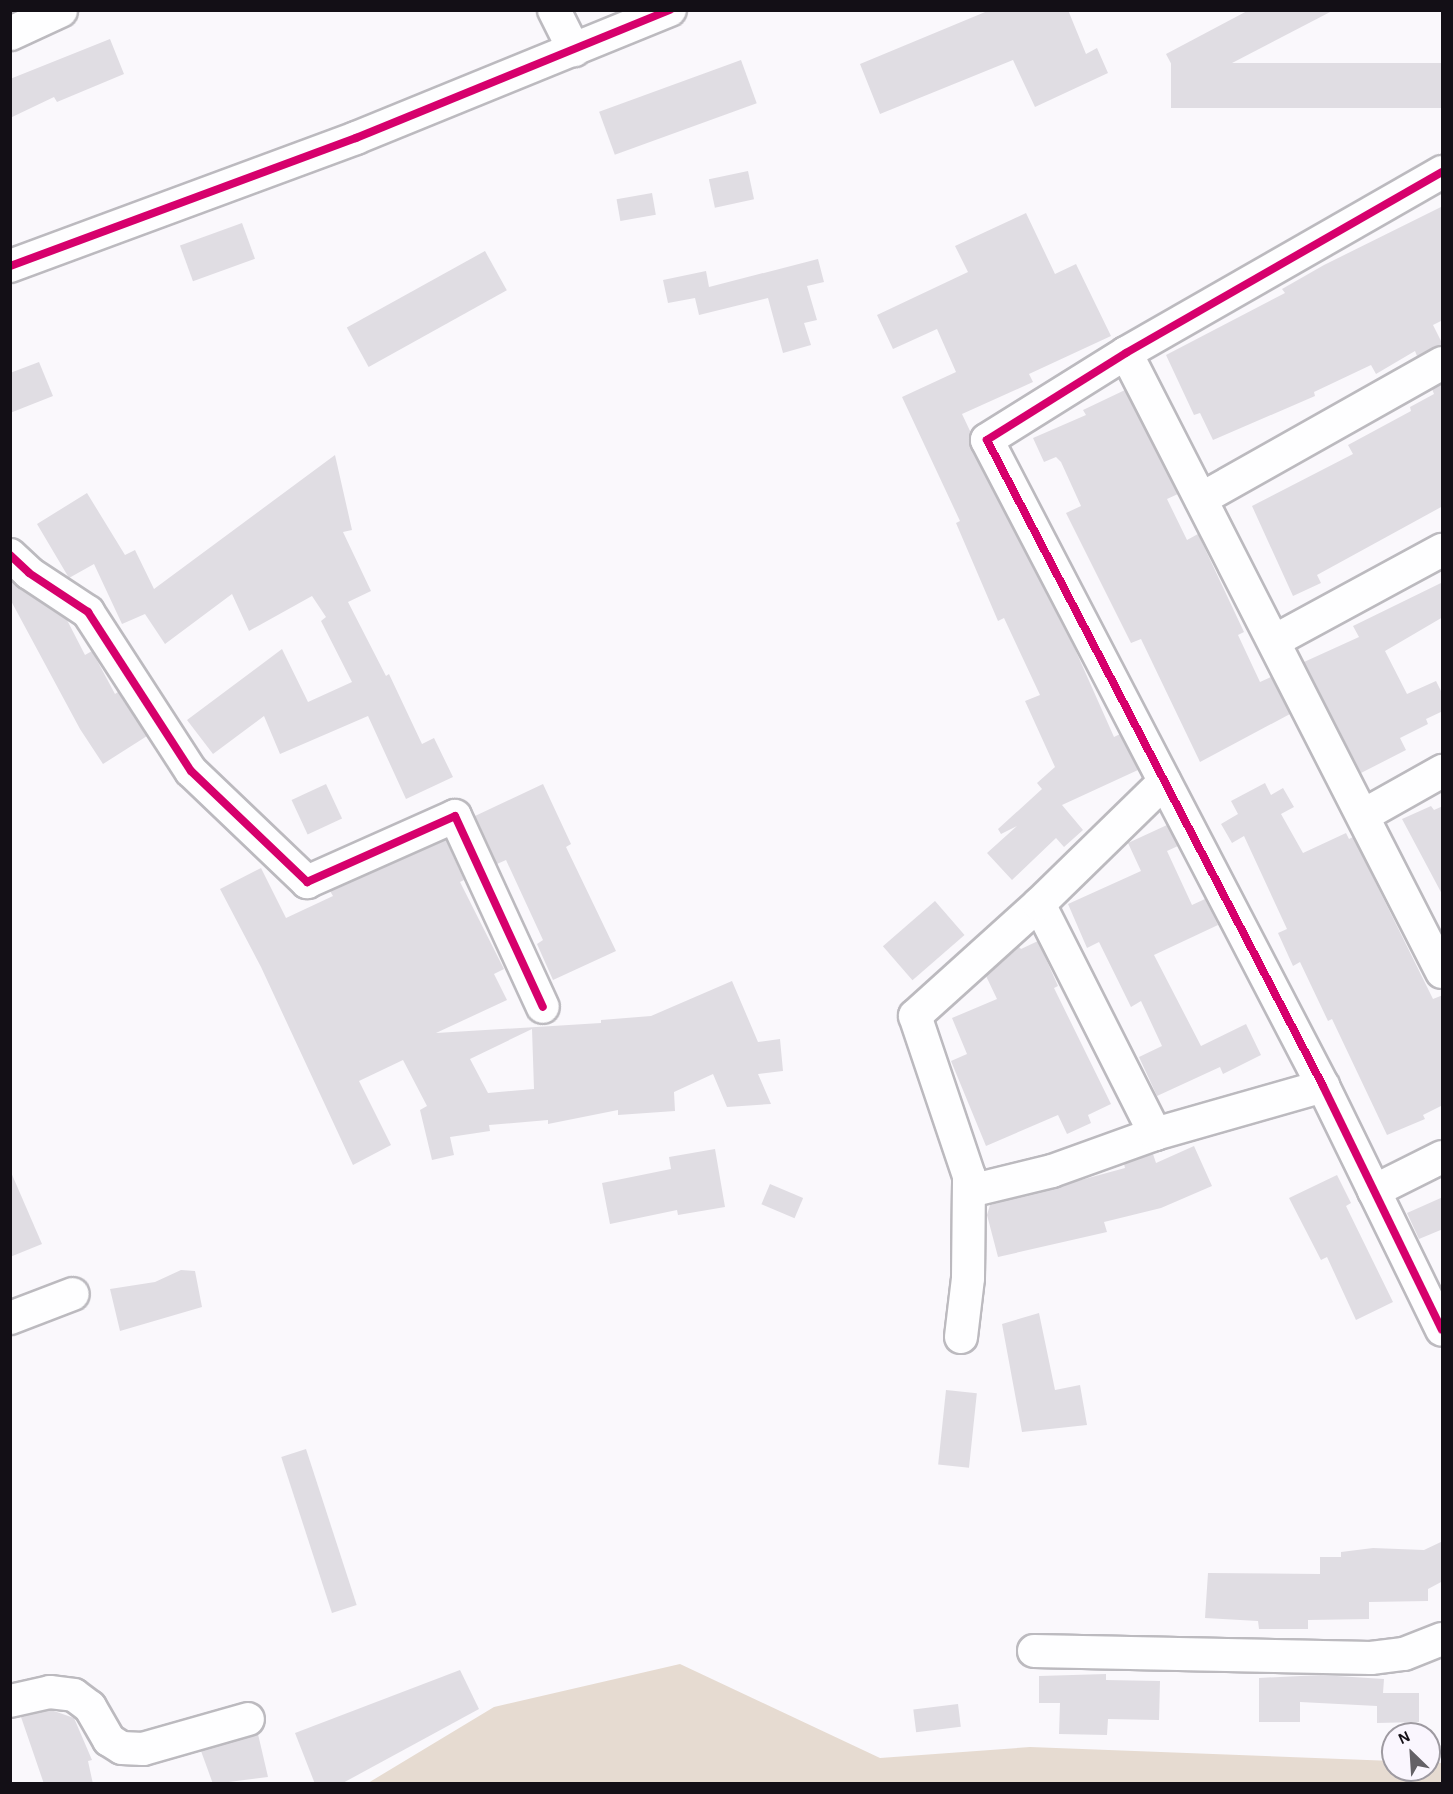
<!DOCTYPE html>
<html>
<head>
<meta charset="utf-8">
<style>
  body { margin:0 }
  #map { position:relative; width:1453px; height:1794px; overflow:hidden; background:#faf8fc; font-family:"Alegreya Sans",sans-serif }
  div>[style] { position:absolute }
  .green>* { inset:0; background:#e6dbd1 }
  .building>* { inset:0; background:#e0dde3; transform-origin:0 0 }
  .roads { filter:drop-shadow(2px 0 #bcbabf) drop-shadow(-2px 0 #bcbabf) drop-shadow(0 2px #bcbabf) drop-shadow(0 -2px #bcbabf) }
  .minor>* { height:32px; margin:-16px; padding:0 16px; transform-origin:16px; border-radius:16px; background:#fefeff }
  .secondary>* { height:33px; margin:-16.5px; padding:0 16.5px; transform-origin:16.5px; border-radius:16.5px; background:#fefeff }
  .cycleway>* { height:8px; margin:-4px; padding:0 4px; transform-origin:4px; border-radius:4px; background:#d6006c }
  span { translate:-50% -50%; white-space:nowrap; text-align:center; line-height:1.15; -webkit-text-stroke:6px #faf6fe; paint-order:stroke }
  .frame { position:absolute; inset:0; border:12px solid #130f16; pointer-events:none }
  .north { position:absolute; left:1381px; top:1722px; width:60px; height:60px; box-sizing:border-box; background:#faf6fe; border:2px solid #9e9aa1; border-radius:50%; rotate:335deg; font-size:16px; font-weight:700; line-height:24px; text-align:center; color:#130f16 }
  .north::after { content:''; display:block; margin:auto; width:21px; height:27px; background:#646166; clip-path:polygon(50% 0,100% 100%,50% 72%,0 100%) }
</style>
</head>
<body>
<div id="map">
  <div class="green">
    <div style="clip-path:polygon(680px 1664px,880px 1758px,1030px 1747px,1393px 1761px,1393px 1770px,1429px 1770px,1429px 1762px,1442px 1763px,1442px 1783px,368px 1783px,494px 1707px)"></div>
  </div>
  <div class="building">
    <div style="clip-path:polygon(990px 10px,1068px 10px,1086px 54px,1097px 48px,1108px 73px,1035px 107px,1013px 60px,880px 114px,860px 64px)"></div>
    <div style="clip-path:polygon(1249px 10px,1334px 10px,1184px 88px,1166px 54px)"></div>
    <div style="clip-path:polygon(110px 39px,124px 74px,57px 102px,54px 97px,10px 118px,10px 79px)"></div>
    <div style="left:741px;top:60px;width:46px;height:151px;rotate:70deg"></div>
    <div style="left:1443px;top:63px;width:45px;height:272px;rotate:90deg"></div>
    <div style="left:748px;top:171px;width:29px;height:40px;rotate:78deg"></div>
    <div style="left:652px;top:193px;width:22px;height:36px;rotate:80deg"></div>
    <div style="clip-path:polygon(1443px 206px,1443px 320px,1433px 325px,1443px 345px,1417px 356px,1415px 351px,1376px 374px,1371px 365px,1314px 392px,1315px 396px,1213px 440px,1200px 413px,1194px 415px,1166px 355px,1285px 293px,1282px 289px,1324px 265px)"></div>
    <div style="clip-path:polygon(1026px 213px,1055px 274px,1076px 264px,1111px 336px,1029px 374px,1033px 382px,962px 414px,971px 433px,971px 448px,1074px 647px,1114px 737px,1120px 734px,1138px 770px,1062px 805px,1083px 830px,1064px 847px,1056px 838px,1012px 880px,987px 853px,1017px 826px,1001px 834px,998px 829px,1042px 789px,1037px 783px,1055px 767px,1025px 701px,1040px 695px,1004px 618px,998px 621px,956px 523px,960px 521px,902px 397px,956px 372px,937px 329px,893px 349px,877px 315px,968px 272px,955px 246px)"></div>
    <div style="left:242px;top:223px;width:38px;height:66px;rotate:70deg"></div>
    <div style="left:485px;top:251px;width:45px;height:158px;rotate:61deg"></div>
    <div style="clip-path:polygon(818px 259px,824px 282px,807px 286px,817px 320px,804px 323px,811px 345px,783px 353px,768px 298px,699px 315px,695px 298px,668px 303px,663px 280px,706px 271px,709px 287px)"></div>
    <div style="clip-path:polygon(39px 362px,53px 396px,10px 413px,10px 373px)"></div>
    <div style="clip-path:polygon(1443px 383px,1443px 506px,1317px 575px,1321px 583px,1293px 596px,1252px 506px,1353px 454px,1348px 445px,1411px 411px,1410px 407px,1434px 394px,1432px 389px)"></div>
    <div style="clip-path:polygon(1125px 390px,1178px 494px,1167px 499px,1187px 540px,1198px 534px,1244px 632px,1238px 635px,1260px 682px,1271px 677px,1290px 714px,1200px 762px,1141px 639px,1131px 643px,1066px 513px,1081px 506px,1061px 462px,1056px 457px,1044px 462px,1033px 438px,1086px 415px,1083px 410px)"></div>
    <div style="clip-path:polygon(335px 455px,352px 530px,343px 532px,371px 591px,348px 602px,386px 676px,389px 674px,422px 744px,434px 738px,453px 777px,406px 799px,368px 716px,280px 754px,264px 716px,213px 754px,187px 720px,282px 649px,308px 702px,352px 682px,321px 621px,326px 617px,312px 596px,249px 631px,232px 594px,165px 644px,145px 614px,122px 624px,94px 564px,69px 578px,37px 524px,87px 493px,125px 555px,135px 550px,154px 589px)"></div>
    <div style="clip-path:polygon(10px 580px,67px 620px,85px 655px,92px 651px,115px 694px,118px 692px,147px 736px,103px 764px,80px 729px,10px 599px)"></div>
    <div style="clip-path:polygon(1443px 582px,1443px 617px,1385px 651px,1407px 694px,1436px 681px,1443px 695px,1443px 711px,1426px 719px,1428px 724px,1400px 738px,1406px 750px,1361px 773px,1304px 662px,1359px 637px,1353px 626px)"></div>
    <div style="clip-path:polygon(1265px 783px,1271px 795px,1283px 788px,1294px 807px,1281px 814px,1303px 853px,1346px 833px,1349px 839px,1353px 837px,1433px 999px,1443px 995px,1443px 1105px,1423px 1115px,1425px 1119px,1387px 1135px,1332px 1019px,1328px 1021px,1300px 962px,1293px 966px,1278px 933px,1287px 929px,1244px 836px,1232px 843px,1221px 824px,1238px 814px,1231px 801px)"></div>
    <div style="left:326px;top:784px;width:38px;height:38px;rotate:65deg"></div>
    <div style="clip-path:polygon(543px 784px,571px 844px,566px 847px,616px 951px,553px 980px,537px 944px,543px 940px,506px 860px,497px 864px,475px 816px)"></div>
    <div style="clip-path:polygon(1431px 806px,1434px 810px,1443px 806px,1443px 896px,1402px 819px)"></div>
    <div style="clip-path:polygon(1167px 825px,1178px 846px,1167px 851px,1192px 905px,1205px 899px,1218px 925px,1154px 955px,1201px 1046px,1246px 1024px,1261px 1055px,1223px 1074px,1220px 1067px,1157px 1096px,1139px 1057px,1162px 1046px,1141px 1001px,1131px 1007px,1099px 942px,1087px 948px,1068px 904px,1141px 871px,1128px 843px)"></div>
    <div style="clip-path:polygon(evenodd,446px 840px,464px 880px,460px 882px,504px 969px,494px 974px,507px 1000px,436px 1033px,601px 1023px,601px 1020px,651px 1016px,732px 981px,758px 1042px,780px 1039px,783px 1071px,758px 1074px,771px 1104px,727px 1107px,713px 1074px,674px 1092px,675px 1111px,618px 1115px,618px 1110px,548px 1124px,548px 1120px,489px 1125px,490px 1131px,450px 1137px,454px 1155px,432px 1160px,420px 1110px,427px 1106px,403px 1060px,359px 1081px,391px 1145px,353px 1165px,261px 967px,220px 889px,261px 868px,286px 918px,333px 896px,330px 891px,446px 840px,532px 1029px,534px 1089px,488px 1093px,470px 1059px,532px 1029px)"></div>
    <div style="left:935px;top:901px;width:45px;height:69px;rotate:49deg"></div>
    <div style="clip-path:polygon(1038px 941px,1058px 986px,1054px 988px,1111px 1104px,1088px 1115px,1091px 1123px,1067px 1134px,1058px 1115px,986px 1146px,951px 1061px,967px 1054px,952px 1018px,997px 999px,986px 976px,1019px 947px,1021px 949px)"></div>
    <div style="clip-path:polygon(1194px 1146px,1212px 1186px,1161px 1208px,1104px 1222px,1107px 1232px,998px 1257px,987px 1215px,990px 1205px,1125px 1168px,1124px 1164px,1153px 1154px,1156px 1163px)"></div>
    <div style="clip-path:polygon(715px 1149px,725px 1207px,678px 1215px,677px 1210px,610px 1224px,602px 1183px,671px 1169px,669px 1157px)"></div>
    <div style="clip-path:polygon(10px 1170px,42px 1244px,10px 1257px)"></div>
    <div style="clip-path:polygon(1337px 1175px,1351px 1203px,1346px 1206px,1393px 1302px,1356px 1320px,1327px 1257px,1321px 1260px,1289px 1198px)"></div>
    <div style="left:770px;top:1184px;width:36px;height:22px;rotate:23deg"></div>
    <div style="clip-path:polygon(1443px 1197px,1443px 1229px,1419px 1239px,1407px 1213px)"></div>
    <div style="clip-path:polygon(181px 1270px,195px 1271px,202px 1307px,120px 1331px,110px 1289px,155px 1282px)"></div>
    <div style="clip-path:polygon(1039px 1313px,1055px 1390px,1080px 1385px,1087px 1425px,1022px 1432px,1002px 1324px)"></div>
    <div style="left:946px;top:1390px;width:31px;height:75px;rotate:6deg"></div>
    <div style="left:306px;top:1449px;width:164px;height:26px;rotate:72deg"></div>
    <div style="clip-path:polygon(1443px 1541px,1443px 1581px,1428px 1589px,1428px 1601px,1369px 1602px,1369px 1619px,1308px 1620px,1308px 1629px,1259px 1629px,1258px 1621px,1205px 1618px,1208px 1573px,1320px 1574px,1320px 1557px,1341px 1557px,1341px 1552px,1373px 1548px,1424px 1550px)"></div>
    <div style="clip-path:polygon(460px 1670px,479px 1709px,341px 1784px,315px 1784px,295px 1733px)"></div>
    <div style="clip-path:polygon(1106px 1674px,1106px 1680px,1160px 1681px,1159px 1720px,1108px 1719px,1107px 1735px,1059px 1734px,1060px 1703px,1039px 1703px,1039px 1676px)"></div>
    <div style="clip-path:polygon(1321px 1675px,1384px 1679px,1383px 1693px,1419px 1693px,1419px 1722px,1377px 1723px,1377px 1706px,1300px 1702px,1300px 1722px,1259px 1722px,1259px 1678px)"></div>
    <div style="left:958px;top:1704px;width:23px;height:45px;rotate:83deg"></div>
    <div style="clip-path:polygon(51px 1710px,74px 1718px,92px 1760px,88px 1761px,93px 1784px,44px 1784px,21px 1717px)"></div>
    <div style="clip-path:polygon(258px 1734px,268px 1777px,213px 1784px,201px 1751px)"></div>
  </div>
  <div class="roads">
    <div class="minor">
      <div style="left:554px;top:10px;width:45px;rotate:63.4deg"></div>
      <div style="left:1442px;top:172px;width:364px;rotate:150.2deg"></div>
      <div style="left:1126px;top:353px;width:164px;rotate:148deg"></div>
      <div style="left:987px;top:440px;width:728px;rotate:62.52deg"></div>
      <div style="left:1323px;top:1086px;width:271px;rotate:64deg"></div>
      <div style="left:10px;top:266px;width:369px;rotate:-20.3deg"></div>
      <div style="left:356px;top:138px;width:339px;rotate:-22.2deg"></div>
      <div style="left:1126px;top:353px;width:695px;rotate:62.96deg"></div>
      <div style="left:1201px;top:499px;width:277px;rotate:-29.4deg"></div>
      <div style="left:10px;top:555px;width:26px;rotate:43deg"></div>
      <div style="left:29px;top:573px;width:71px;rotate:33.5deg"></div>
      <div style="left:88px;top:612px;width:189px;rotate:57.1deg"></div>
      <div style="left:191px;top:771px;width:161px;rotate:43.7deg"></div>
      <div style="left:307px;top:882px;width:162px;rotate:-24deg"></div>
      <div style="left:455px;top:816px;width:210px;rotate:65.3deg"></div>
      <div style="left:1276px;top:640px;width:189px;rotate:-28.5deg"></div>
      <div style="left:1364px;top:815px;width:90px;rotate:-29.4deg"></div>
      <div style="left:1039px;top:904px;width:258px;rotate:63.2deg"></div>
      <div style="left:970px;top:1191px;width:84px;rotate:-13.7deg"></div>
      <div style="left:1052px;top:1171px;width:109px;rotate:-19.8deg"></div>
      <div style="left:1155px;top:1134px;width:175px;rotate:-15.9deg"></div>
      <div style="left:1374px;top:1191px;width:76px;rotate:-26.6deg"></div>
      <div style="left:10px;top:1318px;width:67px;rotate:-20.9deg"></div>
      <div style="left:961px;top:1337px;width:59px;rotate:-83.2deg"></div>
      <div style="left:968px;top:1278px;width:102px;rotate:-89.4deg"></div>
      <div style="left:969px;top:1176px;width:169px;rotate:-108.6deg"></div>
      <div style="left:915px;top:1016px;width:167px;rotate:-42.1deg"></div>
      <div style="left:1039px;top:904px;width:175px;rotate:-44.3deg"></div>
      <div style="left:1034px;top:1651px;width:337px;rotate:1.2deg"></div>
      <div style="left:1371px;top:1658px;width:33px;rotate:-7deg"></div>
      <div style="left:1404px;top:1654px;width:41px;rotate:-21.5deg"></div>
      <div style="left:10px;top:1701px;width:41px;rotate:-12.7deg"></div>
      <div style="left:50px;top:1692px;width:24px;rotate:7deg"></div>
      <div style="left:74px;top:1695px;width:20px;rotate:37deg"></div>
      <div style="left:90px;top:1707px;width:38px;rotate:60deg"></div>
      <div style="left:109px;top:1740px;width:15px;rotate:32deg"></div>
      <div style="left:122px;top:1748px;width:21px;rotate:3deg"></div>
      <div style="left:143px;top:1749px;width:109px;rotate:-15.9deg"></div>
    </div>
    <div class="secondary">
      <div style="left:10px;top:33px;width:55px;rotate:-24.7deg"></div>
    </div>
  </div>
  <div class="cycleway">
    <div style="left:1442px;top:172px;width:364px;rotate:150.2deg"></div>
    <div style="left:1126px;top:353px;width:164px;rotate:148deg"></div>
    <div style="left:987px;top:440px;width:728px;rotate:62.52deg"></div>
    <div style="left:1323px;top:1086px;width:271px;rotate:64deg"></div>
    <div style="left:10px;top:266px;width:369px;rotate:-20.3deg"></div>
    <div style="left:356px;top:138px;width:339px;rotate:-22.2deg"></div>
    <div style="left:10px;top:555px;width:26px;rotate:43deg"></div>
    <div style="left:29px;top:573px;width:71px;rotate:33.5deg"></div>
    <div style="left:88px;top:612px;width:189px;rotate:57.1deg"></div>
    <div style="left:191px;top:771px;width:161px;rotate:43.7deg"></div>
    <div style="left:307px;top:882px;width:162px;rotate:-24deg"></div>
    <div style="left:455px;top:816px;width:210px;rotate:65.3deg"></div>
  </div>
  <div class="frame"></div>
  <div class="north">N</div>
</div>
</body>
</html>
